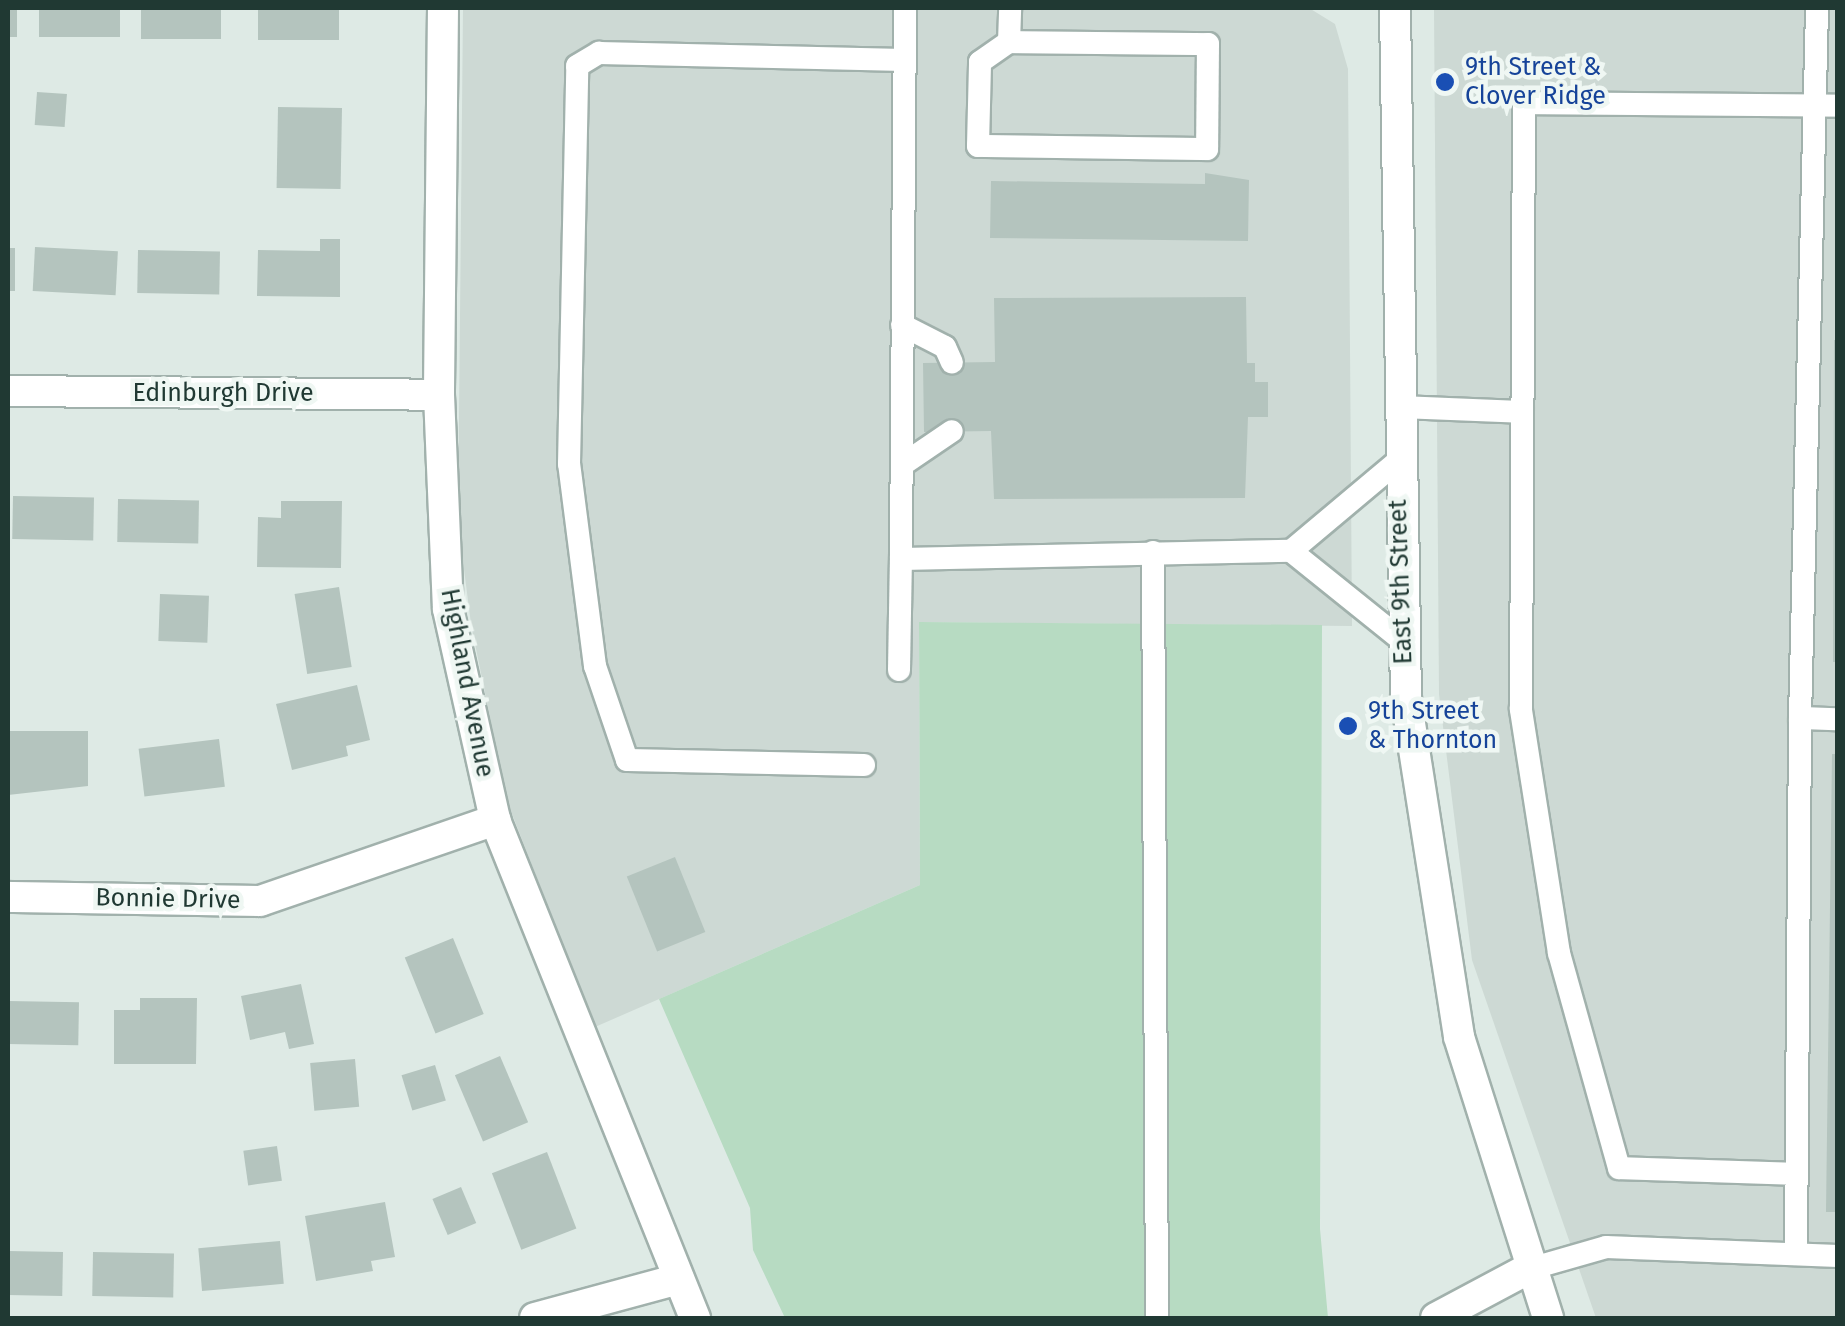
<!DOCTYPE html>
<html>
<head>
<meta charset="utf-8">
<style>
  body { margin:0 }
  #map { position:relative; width:1845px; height:1326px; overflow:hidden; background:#deeae5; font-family:"Fira Sans",sans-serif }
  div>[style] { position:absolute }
  .built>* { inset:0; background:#cdd9d4 }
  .green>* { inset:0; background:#b7dbc2 }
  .building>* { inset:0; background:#b4c4be; transform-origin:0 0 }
  .roads { filter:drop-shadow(2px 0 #a1b1ac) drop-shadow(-2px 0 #a1b1ac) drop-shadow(0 2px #a1b1ac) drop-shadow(0 -2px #a1b1ac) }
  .lane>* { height:22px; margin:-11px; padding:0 11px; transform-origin:11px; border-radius:11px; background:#fff }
  .street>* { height:30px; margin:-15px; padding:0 15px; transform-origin:15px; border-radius:15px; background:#fff }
  .secondary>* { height:30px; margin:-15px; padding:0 15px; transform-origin:15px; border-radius:15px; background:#fff }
  .dots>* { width:28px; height:28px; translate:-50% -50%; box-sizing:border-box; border:5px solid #eff7f3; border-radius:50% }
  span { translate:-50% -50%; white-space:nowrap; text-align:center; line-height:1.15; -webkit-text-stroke:9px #eff7f3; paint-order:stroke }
  .transit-label { font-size:25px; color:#164399 }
  .left { translate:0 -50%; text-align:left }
  .street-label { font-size:25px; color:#203933 }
  .frame { position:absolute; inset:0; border:10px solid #203933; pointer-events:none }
</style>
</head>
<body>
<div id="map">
  <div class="built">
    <div style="clip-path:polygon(463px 8px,1309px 8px,1335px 24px,1348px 69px,1352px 626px,919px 622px,920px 885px,595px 1027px,507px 801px,471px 624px,458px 522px)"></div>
    <div style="clip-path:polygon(1434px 8px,1837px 8px,1837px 1318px,1596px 1318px,1472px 960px,1439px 694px)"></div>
  </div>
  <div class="green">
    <div style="clip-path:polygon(919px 622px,1322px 625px,1320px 1229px,1328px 1318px,785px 1318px,753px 1250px,750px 1208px,659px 999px,920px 885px)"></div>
  </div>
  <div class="building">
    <div style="left:8px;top:8px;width:9px;height:29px"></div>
    <div style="left:39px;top:8px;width:81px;height:29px"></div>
    <div style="left:141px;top:8px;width:80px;height:31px"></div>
    <div style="left:258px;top:8px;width:81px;height:32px"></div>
    <div style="left:37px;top:92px;width:30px;height:33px;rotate:4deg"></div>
    <div style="left:278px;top:107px;width:64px;height:81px;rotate:1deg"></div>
    <div style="clip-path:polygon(1205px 173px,1249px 180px,1248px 241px,990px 238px,991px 181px,1205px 184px)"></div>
    <div style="clip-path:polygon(320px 239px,340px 239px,340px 297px,257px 296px,258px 250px,320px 251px)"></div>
    <div style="left:35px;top:247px;width:83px;height:44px;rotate:3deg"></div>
    <div style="left:8px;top:248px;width:7px;height:43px"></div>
    <div style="left:138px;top:250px;width:82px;height:43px;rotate:1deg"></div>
    <div style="clip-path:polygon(1246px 297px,1247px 363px,1255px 363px,1255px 382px,1268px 382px,1268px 417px,1248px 417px,1245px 498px,994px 499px,991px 431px,924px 432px,923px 363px,995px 362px,994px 298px)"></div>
    <div style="clip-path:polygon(1834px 340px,1838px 340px,1838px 662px,1833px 662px)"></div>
    <div style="left:13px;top:496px;width:81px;height:43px;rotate:1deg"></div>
    <div style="left:118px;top:499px;width:81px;height:43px;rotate:1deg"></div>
    <div style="clip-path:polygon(281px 501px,342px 501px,341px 568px,257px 567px,258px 517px,281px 518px)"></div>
    <div style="left:339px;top:587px;width:81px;height:45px;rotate:81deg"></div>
    <div style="left:160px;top:594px;width:49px;height:47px;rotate:2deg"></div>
    <div style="clip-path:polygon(357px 685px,370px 740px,346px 746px,348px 756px,292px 770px,276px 704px)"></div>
    <div style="clip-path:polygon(8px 731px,88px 731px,88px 786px,8px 795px)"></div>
    <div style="left:219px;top:739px;width:48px;height:81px;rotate:83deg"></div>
    <div style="clip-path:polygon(1832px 754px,1838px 754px,1838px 1212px,1826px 1212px)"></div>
    <div style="left:675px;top:857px;width:81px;height:52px;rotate:68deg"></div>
    <div style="left:453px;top:938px;width:82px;height:52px;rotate:68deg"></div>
    <div style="clip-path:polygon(301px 984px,314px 1044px,289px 1049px,285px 1032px,250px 1040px,241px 996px)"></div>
    <div style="clip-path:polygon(140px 998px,197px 998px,196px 1064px,114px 1064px,114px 1010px,140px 1010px)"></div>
    <div style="left:8px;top:1001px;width:71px;height:43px;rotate:1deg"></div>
    <div style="left:500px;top:1056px;width:72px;height:49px;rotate:67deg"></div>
    <div style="left:355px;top:1059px;width:48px;height:45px;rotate:85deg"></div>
    <div style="left:435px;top:1065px;width:37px;height:35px;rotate:73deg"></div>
    <div style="left:277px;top:1146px;width:35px;height:34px;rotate:82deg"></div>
    <div style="left:547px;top:1152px;width:82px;height:59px;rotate:69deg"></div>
    <div style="left:461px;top:1187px;width:39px;height:31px;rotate:67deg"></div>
    <div style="clip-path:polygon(385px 1202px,395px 1257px,371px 1261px,373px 1271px,316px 1281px,305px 1216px)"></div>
    <div style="left:280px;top:1241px;width:43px;height:82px;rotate:85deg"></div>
    <div style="left:8px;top:1251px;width:55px;height:44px;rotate:1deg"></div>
    <div style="left:93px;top:1252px;width:81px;height:44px;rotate:1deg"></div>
  </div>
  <div class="roads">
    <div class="lane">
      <div style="left:905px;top:8px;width:551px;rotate:90.42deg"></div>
      <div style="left:901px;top:559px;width:390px;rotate:-1.2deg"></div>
      <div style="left:1291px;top:551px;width:138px;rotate:-40deg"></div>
      <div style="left:1817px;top:8px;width:710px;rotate:91.37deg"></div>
      <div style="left:1800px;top:718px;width:38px;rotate:2deg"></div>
      <div style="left:1009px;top:42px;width:199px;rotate:0.6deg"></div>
      <div style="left:1208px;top:44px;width:105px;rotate:90.5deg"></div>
      <div style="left:1207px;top:149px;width:229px;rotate:-179.2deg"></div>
      <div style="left:978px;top:146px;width:84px;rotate:-88.6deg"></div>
      <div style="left:980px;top:62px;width:35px;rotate:-35deg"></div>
      <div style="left:1009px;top:42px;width:34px;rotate:-88deg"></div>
      <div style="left:902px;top:325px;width:48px;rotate:27.1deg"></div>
      <div style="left:945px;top:347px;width:17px;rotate:66deg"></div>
      <div style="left:1399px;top:407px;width:123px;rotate:2.3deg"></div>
      <div style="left:902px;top:465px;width:60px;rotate:-34.2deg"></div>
      <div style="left:1291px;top:551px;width:144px;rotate:38.8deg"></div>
      <div style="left:1153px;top:552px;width:766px;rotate:89.7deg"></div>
      <div style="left:899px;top:670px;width:111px;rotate:-89deg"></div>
      <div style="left:864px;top:765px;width:237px;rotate:-178.8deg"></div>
      <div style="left:627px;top:760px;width:99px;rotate:-108.8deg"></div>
      <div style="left:595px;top:666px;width:204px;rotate:-97.3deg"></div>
      <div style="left:569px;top:464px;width:398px;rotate:-88.8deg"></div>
      <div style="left:577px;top:66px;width:26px;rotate:-31deg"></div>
      <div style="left:599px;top:53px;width:305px;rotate:1.3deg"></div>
      <div style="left:1796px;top:1174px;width:177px;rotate:-178.1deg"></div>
      <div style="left:1619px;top:1168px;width:223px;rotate:-105.6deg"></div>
      <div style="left:1559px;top:953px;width:247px;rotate:-98.9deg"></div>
      <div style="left:1521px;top:709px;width:606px;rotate:-89.72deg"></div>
      <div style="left:1524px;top:103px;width:314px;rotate:0.5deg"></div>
      <div style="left:1796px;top:1254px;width:536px;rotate:-89.57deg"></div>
      <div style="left:1526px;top:1270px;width:83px;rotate:-16deg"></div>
      <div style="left:1606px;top:1247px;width:232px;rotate:2.2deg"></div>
    </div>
    <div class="street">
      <div style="left:443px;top:8px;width:387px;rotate:90.6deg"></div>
      <div style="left:439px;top:395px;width:214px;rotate:87.6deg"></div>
      <div style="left:448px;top:609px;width:216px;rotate:77.4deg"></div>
      <div style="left:495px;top:820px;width:537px;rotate:68.12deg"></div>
      <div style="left:8px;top:391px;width:431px;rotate:0.5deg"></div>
      <div style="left:8px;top:897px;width:252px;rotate:0.9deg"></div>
      <div style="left:260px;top:901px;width:249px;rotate:-19deg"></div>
      <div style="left:535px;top:1318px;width:149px;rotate:-15.2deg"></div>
    </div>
    <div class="secondary">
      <div style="left:1395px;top:8px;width:690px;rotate:89.09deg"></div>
      <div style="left:1406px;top:698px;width:343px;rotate:81.1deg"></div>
      <div style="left:1459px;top:1037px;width:295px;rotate:72.4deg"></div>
      <div style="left:1436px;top:1318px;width:102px;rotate:-28.1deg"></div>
    </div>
  </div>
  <div class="dots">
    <div style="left:1445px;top:82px;background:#1a4fb4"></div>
    <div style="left:1348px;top:726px;background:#1a4fb4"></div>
  </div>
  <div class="transit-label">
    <span class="left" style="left:1465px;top:82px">9th Street &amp;<br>Clover Ridge</span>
    <span class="left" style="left:1368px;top:726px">9th Street<br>&amp; Thornton</span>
  </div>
  <div class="street-label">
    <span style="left:223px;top:393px">Edinburgh Drive</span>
    <span style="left:1401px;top:582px;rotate:-92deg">East 9th Street</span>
    <span style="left:467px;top:683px;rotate:79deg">Highland Avenue</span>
    <span style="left:168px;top:899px;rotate:1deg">Bonnie Drive</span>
  </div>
  <div class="frame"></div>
</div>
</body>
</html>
